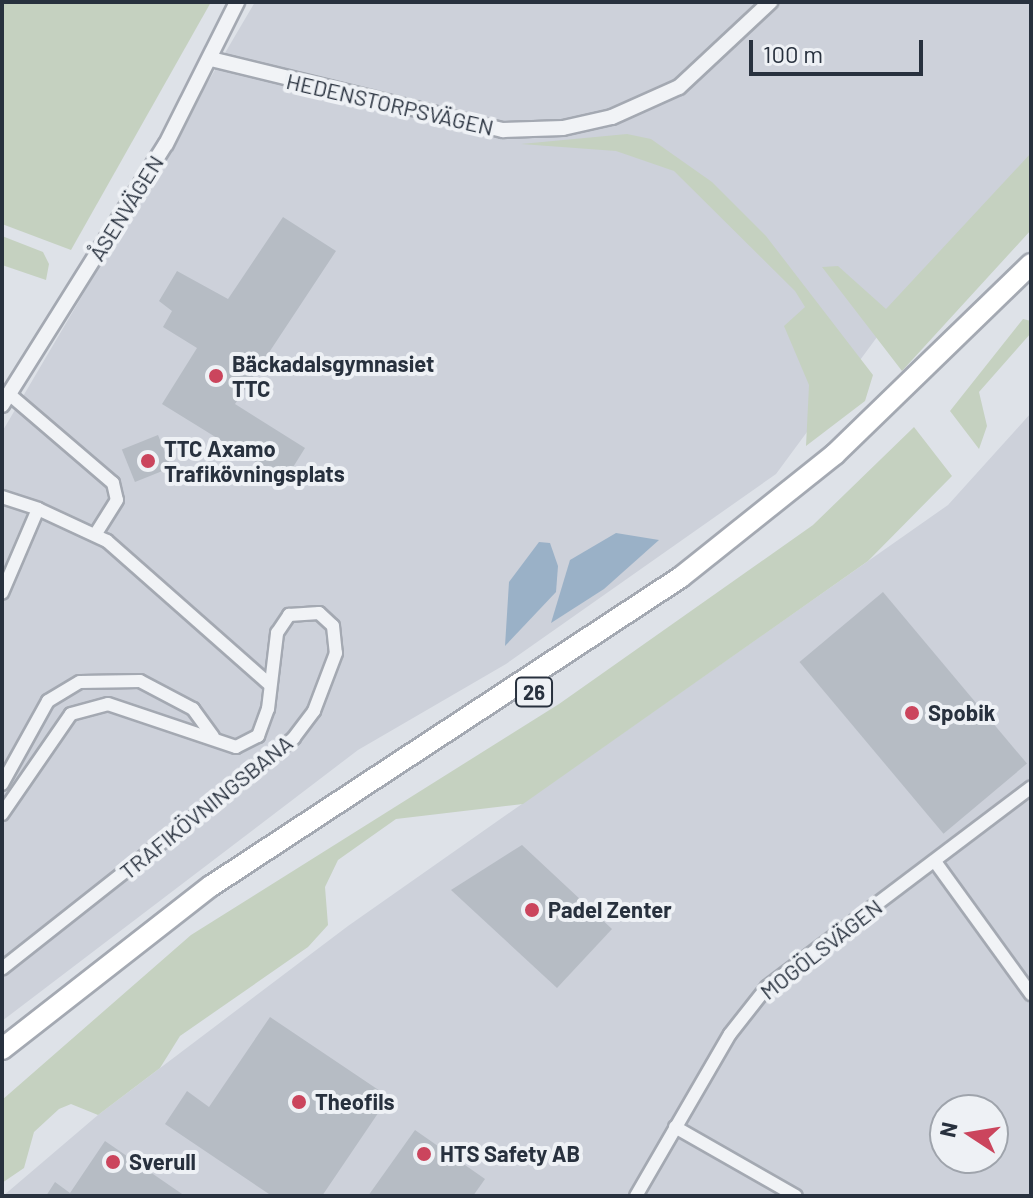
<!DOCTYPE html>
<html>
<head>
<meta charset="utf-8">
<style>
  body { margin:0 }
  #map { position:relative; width:1033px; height:1198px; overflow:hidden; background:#dee2e8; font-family:Barlow,sans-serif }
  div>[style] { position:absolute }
  .built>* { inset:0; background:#cdd1da }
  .green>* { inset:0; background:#c5d1c0 }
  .water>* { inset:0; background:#9ab1c7 }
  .building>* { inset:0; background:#b6bcc4; transform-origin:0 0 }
  .roads { filter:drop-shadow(2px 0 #a4a9b2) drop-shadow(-2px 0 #a4a9b2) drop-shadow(0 2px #a4a9b2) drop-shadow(0 -2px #a4a9b2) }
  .minor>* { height:12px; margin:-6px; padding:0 6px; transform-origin:6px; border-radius:6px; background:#f1f3f6 }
  .tertiary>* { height:14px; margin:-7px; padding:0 7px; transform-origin:7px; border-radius:7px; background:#f1f3f6 }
  .trunk>* { height:20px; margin:-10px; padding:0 10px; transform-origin:10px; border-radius:10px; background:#fff }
  .dots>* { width:22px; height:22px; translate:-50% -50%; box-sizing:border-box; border:4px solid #eef1f5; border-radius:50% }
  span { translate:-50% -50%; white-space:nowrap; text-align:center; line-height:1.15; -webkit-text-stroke:8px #eef1f5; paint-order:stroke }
  .shield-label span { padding:2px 6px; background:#eef1f5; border:2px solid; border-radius:6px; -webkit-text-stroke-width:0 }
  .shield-label { font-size:20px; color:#28313e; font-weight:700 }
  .street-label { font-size:22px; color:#28313e }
  .poi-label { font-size:22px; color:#28313e; font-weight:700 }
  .left { translate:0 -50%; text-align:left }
  .frame { position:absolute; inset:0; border:4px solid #28313e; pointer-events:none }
  .north { position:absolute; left:929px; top:1094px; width:80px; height:80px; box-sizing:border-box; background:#eef1f5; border:2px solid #9fa4ac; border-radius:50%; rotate:282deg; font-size:22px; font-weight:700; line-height:32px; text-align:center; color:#28313e }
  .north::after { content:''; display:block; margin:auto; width:28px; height:36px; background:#cb455d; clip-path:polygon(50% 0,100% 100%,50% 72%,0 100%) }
  .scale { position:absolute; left:749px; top:40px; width:174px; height:36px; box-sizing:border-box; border:4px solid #28313e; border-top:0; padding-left:10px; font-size:24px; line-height:28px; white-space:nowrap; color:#28313e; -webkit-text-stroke:6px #eef1f5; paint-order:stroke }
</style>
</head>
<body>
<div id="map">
  <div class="built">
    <div style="clip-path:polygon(255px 2px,1031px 2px,1031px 163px,880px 333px,776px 474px,506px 664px,358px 750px,2px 1021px,2px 432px)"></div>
    <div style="clip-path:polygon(evenodd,1031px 413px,1031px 1196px,3px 1196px,98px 1115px,348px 926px,948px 505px,1031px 413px,945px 1110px,993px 1110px,993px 1158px,945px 1158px,945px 1110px)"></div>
  </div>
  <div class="green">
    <div style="clip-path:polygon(2px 2px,211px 2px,71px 250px,2px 224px)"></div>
    <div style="clip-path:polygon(627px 134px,651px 139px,712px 182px,766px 236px,873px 375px,865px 401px,806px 446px,809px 385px,784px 326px,805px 307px,795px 291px,674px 171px,616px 151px,521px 144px)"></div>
    <div style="clip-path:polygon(1031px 153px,1031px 230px,902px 371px,822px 267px,838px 266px,886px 309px)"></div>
    <div style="clip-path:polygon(2px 236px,43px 252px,49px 264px,46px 280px,2px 265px)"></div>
    <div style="clip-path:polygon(1023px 319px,1031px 321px,1031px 333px,979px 392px,987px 426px,979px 449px,950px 411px)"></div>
    <div style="clip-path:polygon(914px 427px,952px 476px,868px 561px,523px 804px,396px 819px,338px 860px,325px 887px,328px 925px,308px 947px,180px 1036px,160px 1068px,98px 1115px,71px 1104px,59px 1109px,34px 1132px,24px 1168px,2px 1183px,2px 1100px,191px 935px,559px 704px,813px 525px)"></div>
  </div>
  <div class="water">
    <div style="clip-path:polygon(616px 533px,659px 540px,604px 589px,551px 623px,570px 560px)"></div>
    <div style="clip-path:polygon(539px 542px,550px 543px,558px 566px,556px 592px,505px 646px,509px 582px)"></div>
  </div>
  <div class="building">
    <div style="clip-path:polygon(283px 217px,336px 251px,235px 404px,305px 448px,285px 480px,162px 404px,197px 348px,163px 327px,172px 311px,159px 301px,177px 271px,228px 299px)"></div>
    <div style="left:158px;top:435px;width:35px;height:39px;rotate:68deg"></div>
    <div style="left:883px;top:592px;width:224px;height:109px;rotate:50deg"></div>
    <div style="clip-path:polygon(522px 845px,612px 929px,557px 988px,451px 890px)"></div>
    <div style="clip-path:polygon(270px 1017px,389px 1097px,322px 1196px,272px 1196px,165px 1124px,187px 1091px,209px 1107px)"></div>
    <div style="clip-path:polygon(415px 1130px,485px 1179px,473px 1196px,368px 1196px)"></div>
    <div style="clip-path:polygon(105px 1141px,185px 1196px,46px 1196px,55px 1182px,70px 1193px)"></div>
  </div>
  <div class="roads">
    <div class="minor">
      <div style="left:9px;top:394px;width:137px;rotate:40.6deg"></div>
      <div style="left:113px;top:483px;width:17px;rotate:77deg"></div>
      <div style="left:117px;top:500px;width:41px;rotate:122.2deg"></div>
      <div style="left:2px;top:497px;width:38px;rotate:18deg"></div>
      <div style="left:38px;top:509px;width:91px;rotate:113.2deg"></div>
      <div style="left:38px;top:509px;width:76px;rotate:24.9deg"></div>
      <div style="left:107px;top:541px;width:215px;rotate:41.4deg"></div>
      <div style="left:2px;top:784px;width:95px;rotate:-61deg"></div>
      <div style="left:48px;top:701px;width:37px;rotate:-31deg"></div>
      <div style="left:80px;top:682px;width:60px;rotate:-1deg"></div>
      <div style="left:140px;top:681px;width:60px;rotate:27.8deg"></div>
      <div style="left:193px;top:709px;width:34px;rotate:54deg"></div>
      <div style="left:2px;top:814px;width:121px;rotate:-55.4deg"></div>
      <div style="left:71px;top:714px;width:38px;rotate:-15deg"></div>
      <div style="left:108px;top:704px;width:135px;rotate:18.6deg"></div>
      <div style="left:236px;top:747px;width:25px;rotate:-27deg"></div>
      <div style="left:258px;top:736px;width:29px;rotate:-70deg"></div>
      <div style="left:268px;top:709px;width:77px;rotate:-83.2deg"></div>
      <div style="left:277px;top:633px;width:22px;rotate:-56deg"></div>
      <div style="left:289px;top:615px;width:30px;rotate:-4deg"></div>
      <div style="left:319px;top:613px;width:19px;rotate:43deg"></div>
      <div style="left:333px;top:626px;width:27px;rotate:84deg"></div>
      <div style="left:336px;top:653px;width:62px;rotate:110.8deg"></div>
      <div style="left:314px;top:711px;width:34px;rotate:127deg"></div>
      <div style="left:294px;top:738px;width:372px;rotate:141.7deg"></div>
      <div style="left:936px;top:863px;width:162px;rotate:54.1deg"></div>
      <div style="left:675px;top:1127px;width:139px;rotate:29.7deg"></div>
      <div style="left:636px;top:1196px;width:187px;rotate:-59.9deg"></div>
      <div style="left:730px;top:1034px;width:60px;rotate:-51.8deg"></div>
      <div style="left:767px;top:987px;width:331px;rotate:-37.1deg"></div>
    </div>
    <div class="tertiary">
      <div style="left:211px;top:59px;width:301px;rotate:13.7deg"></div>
      <div style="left:503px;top:130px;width:60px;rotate:-1.9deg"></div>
      <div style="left:563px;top:128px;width:50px;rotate:-12.7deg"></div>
      <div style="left:612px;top:117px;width:73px;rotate:-24.1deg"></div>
      <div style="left:679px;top:87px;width:125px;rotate:-43deg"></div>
      <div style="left:2px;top:405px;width:308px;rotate:-57.9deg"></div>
      <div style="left:166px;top:144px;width:159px;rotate:-63.4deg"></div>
    </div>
    <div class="trunk">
      <div style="left:2px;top:1049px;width:265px;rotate:-38deg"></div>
      <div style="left:211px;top:886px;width:562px;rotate:-33.32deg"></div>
      <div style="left:681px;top:577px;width:197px;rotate:-38.6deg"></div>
      <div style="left:835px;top:454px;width:273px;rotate:-44.1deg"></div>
    </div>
  </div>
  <div class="dots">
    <div style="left:216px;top:376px;background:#cb455d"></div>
    <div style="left:148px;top:461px;background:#cb455d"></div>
    <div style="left:912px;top:713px;background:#cb455d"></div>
    <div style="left:532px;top:910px;background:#cb455d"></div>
    <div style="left:299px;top:1102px;background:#cb455d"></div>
    <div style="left:424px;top:1154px;background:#cb455d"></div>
    <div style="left:113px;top:1162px;background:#cb455d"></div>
  </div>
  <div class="shield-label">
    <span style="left:534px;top:692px">26</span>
  </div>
  <div class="street-label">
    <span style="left:390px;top:104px;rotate:13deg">HEDENSTORPSVÄGEN</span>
    <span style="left:126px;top:208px;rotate:-58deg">ÅSENVÄGEN</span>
    <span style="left:206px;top:807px;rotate:-39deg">TRAFIKÖVNINGSBANA</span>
    <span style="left:821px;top:949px;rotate:-38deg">MOGÖLSVÄGEN</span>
  </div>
  <div class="poi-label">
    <span class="left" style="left:232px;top:376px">Bäckadalsgymnasiet<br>TTC</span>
    <span class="left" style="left:164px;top:461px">TTC Axamo<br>Trafikövningsplats</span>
    <span class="left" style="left:928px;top:713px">Spobik</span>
    <span class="left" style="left:548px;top:910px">Padel Zenter</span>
    <span class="left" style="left:315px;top:1102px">Theofils</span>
    <span class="left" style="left:440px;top:1154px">HTS Safety AB</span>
    <span class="left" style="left:129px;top:1162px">Sverull</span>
  </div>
  <div class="frame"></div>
  <div class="north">N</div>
  <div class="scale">100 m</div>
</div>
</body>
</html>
